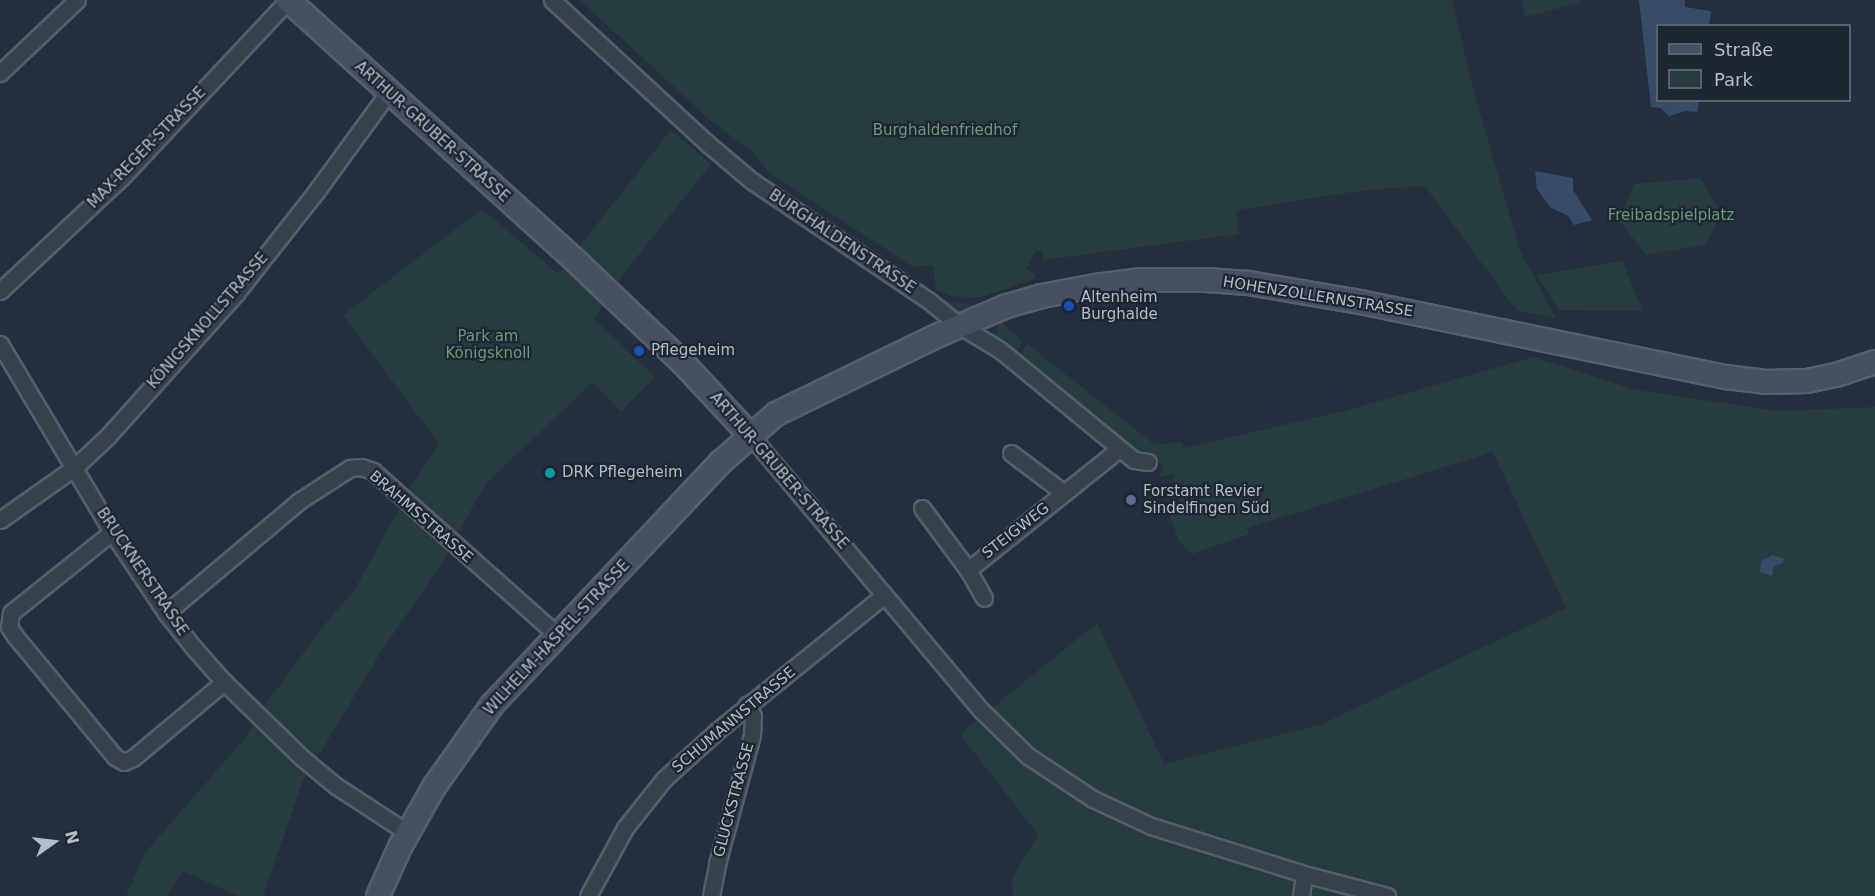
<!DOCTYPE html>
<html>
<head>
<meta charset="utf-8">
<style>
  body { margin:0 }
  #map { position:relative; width:1875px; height:896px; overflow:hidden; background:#242f3e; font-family:"DejaVu Sans",sans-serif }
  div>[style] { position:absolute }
  .green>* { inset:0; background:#263c3f }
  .water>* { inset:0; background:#394c67 }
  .roads { filter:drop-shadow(2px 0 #565f6c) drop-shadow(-2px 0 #565f6c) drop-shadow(0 2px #565f6c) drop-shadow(0 -2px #565f6c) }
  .street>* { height:15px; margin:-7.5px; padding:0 7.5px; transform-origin:7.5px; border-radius:7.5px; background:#38414e }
  .secondary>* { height:22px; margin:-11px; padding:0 11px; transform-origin:11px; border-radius:11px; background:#465061 }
  .dots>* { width:16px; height:16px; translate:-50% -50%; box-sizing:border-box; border:3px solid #1d2633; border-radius:50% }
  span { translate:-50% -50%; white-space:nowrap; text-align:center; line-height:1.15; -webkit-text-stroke:4.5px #1d2633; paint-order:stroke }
  .park-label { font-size:15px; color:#6b9a76 }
  .street-label { font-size:15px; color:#b4bcc9 }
  .poi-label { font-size:15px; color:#b4bcc9 }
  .left { translate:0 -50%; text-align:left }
  .legend { position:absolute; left:1656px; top:24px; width:195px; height:78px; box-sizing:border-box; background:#1d2633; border:2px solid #59626f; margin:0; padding:8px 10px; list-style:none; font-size:18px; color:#b4bcc9 }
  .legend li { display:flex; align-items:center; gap:12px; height:30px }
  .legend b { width:30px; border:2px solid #59626f }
  .north { position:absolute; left:24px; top:812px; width:60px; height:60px; -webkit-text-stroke:4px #1d2633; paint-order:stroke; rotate:76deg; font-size:16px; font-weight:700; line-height:24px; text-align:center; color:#b4bcc9 }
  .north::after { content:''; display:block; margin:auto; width:21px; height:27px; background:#b4bcc9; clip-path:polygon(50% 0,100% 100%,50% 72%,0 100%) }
</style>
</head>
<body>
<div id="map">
  <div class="green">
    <div style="clip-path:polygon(580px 0,1452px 0,1474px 92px,1520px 251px,1556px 318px,1517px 311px,1425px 186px,1366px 190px,1236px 210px,1239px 234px,1043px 260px,1042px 250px,1036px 251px,1026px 269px,1035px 274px,1035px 279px,978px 298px,951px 296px,936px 290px,933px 265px,913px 267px,768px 172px,755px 154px,710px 120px)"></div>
    <div style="clip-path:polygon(1521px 0,1579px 0,1579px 3px,1525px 17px)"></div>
    <div style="clip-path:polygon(671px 130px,711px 164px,624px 273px,594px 319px,655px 377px,621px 412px,593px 382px,486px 483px,440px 566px,382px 650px,302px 783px,263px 896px,238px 896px,183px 871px,167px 896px,126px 896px,145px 853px,245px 738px,262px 709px,326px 623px,354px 591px,411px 487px,439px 444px,343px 315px,482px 209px,558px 274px)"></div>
    <div style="clip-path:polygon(1700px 178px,1722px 214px,1705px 245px,1646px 255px,1619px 220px,1634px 184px)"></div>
    <div style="clip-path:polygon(1622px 261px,1643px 311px,1559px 310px,1536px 275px)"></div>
    <div style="clip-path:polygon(935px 296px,948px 302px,982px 306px,957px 313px,945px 307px)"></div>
    <div style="clip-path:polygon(999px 323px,1003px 324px,1023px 341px,1015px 353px,995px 337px)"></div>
    <div style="clip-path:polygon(1027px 344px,1155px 445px,1182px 442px,1184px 448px,1344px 411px,1533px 357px,1636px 390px,1778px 411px,1875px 407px,1875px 896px,1013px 896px,1011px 881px,1038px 835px,960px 734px,1097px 623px,1164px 764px,1320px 725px,1566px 608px,1493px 452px,1247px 528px,1249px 534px,1192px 554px,1179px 541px,1167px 509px,1180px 506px,1173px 474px,1160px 477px,1163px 465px,1129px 447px,1019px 357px)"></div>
  </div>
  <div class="water">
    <div style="clip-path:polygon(1639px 0,1685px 0,1685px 7px,1711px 11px,1709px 25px,1658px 26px,1658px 100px,1699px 101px,1697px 112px,1685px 111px,1669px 116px,1661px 108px,1651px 107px)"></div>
    <div style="clip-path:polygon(1535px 171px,1573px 178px,1573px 190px,1592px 220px,1574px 225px,1568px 216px,1550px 207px,1537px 189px)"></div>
    <div style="clip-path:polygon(1773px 555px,1784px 559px,1783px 563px,1774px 566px,1772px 576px,1760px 572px,1761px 561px)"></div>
  </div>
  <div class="roads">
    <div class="street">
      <div style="left:552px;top:0;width:211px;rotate:42.7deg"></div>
      <div style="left:707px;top:143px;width:59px;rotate:40.2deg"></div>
      <div style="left:752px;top:181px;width:212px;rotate:34.1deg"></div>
      <div style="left:928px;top:300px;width:40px;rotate:39deg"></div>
      <div style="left:959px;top:325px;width:48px;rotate:31.4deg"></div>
      <div style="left:1000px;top:350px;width:173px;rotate:39.4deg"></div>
      <div style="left:1134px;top:460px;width:14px;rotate:8deg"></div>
      <div style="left:0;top:73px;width:106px;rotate:-43.5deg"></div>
      <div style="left:0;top:291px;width:168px;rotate:-43.1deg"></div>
      <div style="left:123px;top:176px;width:241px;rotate:-46.8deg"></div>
      <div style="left:0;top:344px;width:219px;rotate:59.2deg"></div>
      <div style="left:112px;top:532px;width:97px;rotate:56.3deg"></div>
      <div style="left:166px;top:613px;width:43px;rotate:51.5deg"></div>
      <div style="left:193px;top:647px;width:47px;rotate:48.5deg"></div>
      <div style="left:224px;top:682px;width:107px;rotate:44.2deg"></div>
      <div style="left:301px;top:757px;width:45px;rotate:39.6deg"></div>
      <div style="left:336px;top:786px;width:86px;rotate:33.1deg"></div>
      <div style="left:750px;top:435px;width:361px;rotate:50deg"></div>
      <div style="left:982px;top:711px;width:64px;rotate:44.4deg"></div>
      <div style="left:1028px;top:756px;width:78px;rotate:33.5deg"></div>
      <div style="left:1093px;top:799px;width:64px;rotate:25deg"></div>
      <div style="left:1151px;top:826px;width:160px;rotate:17.4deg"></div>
      <div style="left:1304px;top:874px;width:86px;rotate:14.8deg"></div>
      <div style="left:1011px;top:453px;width:66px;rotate:37deg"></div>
      <div style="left:922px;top:508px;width:77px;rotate:53.4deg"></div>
      <div style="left:968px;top:570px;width:32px;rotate:60deg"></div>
      <div style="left:0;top:520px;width:92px;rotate:-35.2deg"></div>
      <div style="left:75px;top:467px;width:45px;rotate:-43.2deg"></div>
      <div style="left:108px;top:436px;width:193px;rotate:-48.1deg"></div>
      <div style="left:237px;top:292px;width:126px;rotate:-51.8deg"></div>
      <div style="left:315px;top:193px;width:124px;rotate:-53.9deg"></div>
      <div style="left:112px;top:532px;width:129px;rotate:141.3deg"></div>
      <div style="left:11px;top:613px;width:14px;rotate:98deg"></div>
      <div style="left:9px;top:627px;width:11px;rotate:56deg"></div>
      <div style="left:15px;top:636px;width:157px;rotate:50.4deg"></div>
      <div style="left:115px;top:757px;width:10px;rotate:29deg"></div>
      <div style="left:124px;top:762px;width:10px;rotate:-24deg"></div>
      <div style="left:133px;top:758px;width:119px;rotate:-39.9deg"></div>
      <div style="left:968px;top:570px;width:193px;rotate:-38.7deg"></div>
      <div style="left:166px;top:613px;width:174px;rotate:-40.1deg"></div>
      <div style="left:299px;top:501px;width:61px;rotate:-32.9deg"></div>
      <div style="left:350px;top:468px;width:11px;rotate:-5deg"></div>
      <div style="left:361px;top:467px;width:13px;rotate:18deg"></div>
      <div style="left:373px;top:471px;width:246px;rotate:41.7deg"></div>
      <div style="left:588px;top:896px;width:77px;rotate:-61.4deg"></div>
      <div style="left:625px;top:828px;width:63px;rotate:-51.5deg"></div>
      <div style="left:664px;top:779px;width:73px;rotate:-42.2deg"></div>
      <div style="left:718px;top:730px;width:214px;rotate:-39.1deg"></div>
      <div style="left:711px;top:896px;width:33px;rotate:-79deg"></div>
      <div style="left:717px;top:864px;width:134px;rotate:-74.8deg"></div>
      <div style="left:752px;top:735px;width:19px;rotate:-87deg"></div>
      <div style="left:753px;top:716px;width:13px;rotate:-119deg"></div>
      <div style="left:1301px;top:896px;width:22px;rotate:-82deg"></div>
    </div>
    <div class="secondary">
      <div style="left:288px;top:0;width:394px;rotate:42.2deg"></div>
      <div style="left:580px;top:265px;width:142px;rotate:43.6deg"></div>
      <div style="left:683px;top:363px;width:98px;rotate:47.1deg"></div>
      <div style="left:378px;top:896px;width:54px;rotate:-65.8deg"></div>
      <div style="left:400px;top:847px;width:69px;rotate:-60.5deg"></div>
      <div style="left:434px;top:787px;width:100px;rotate:-54.7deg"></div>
      <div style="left:492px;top:705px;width:334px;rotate:-46.7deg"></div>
      <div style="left:721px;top:462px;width:73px;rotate:-41.1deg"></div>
      <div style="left:776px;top:414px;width:181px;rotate:-25.9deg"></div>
      <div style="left:939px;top:335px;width:74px;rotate:-23.1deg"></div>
      <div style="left:1007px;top:306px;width:36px;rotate:-16deg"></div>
      <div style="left:1042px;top:296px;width:54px;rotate:-10.7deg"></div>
      <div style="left:1095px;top:286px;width:46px;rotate:-7.4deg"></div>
      <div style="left:1141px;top:280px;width:65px"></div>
      <div style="left:1206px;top:280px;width:42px;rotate:4.1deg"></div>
      <div style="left:1248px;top:283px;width:114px;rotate:9.6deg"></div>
      <div style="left:1360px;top:302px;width:374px;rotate:11.6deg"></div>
      <div style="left:1726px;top:377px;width:38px;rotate:7deg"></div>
      <div style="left:1764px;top:382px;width:43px;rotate:-1.3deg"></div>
      <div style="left:1807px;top:381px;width:30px;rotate:-12deg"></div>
      <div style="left:1836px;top:375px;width:41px;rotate:-18.4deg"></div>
    </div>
  </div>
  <div class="dots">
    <div style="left:1069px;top:306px;background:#1a4fb4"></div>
    <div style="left:639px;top:351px;background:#1a4fb4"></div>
    <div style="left:550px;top:473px;background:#0f9aa8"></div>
    <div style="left:1131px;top:500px;background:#5c6f8a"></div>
  </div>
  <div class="park-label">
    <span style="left:945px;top:131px">Burghaldenfriedhof</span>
    <span style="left:1671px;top:216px">Freibadspielplatz</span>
    <span style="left:488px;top:345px">Park am<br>Königsknoll</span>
  </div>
  <div class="street-label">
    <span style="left:432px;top:132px;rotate:42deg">ARTHUR-GRUBER-STRASSE</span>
    <span style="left:147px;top:148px;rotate:-46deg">MAX-REGER-STRASSE</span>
    <span style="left:842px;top:242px;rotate:34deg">BURGHALDENSTRASSE</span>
    <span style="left:1318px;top:297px;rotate:9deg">HOHENZOLLERNSTRASSE</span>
    <span style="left:208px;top:321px;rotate:-49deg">KÖNIGSKNOLLSTRASSE</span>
    <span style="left:779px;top:471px;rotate:49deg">ARTHUR-GRUBER-STRASSE</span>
    <span style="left:421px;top:517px;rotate:41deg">BRAHMSSTRASSE</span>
    <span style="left:1016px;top:531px;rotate:-38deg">STEIGWEG</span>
    <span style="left:142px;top:572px;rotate:56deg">BRUCKNERSTRASSE</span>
    <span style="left:557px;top:638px;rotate:-47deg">WILHELM-HASPEL-STRASSE</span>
    <span style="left:734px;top:720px;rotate:-40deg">SCHUMANNSTRASSE</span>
    <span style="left:734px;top:800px;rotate:-75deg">GLUCKSTRASSE</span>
  </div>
  <div class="poi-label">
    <span class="left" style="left:1081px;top:306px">Altenheim<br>Burghalde</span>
    <span class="left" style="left:651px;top:351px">Pflegeheim</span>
    <span class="left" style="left:562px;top:473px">DRK Pflegeheim</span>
    <span class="left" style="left:1143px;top:500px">Forstamt Revier<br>Sindelfingen Süd</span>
  </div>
  <ul class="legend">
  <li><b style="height:8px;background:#465061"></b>Straße</li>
  <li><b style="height:16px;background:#263c3f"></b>Park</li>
  </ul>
  <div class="north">N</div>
</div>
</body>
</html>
